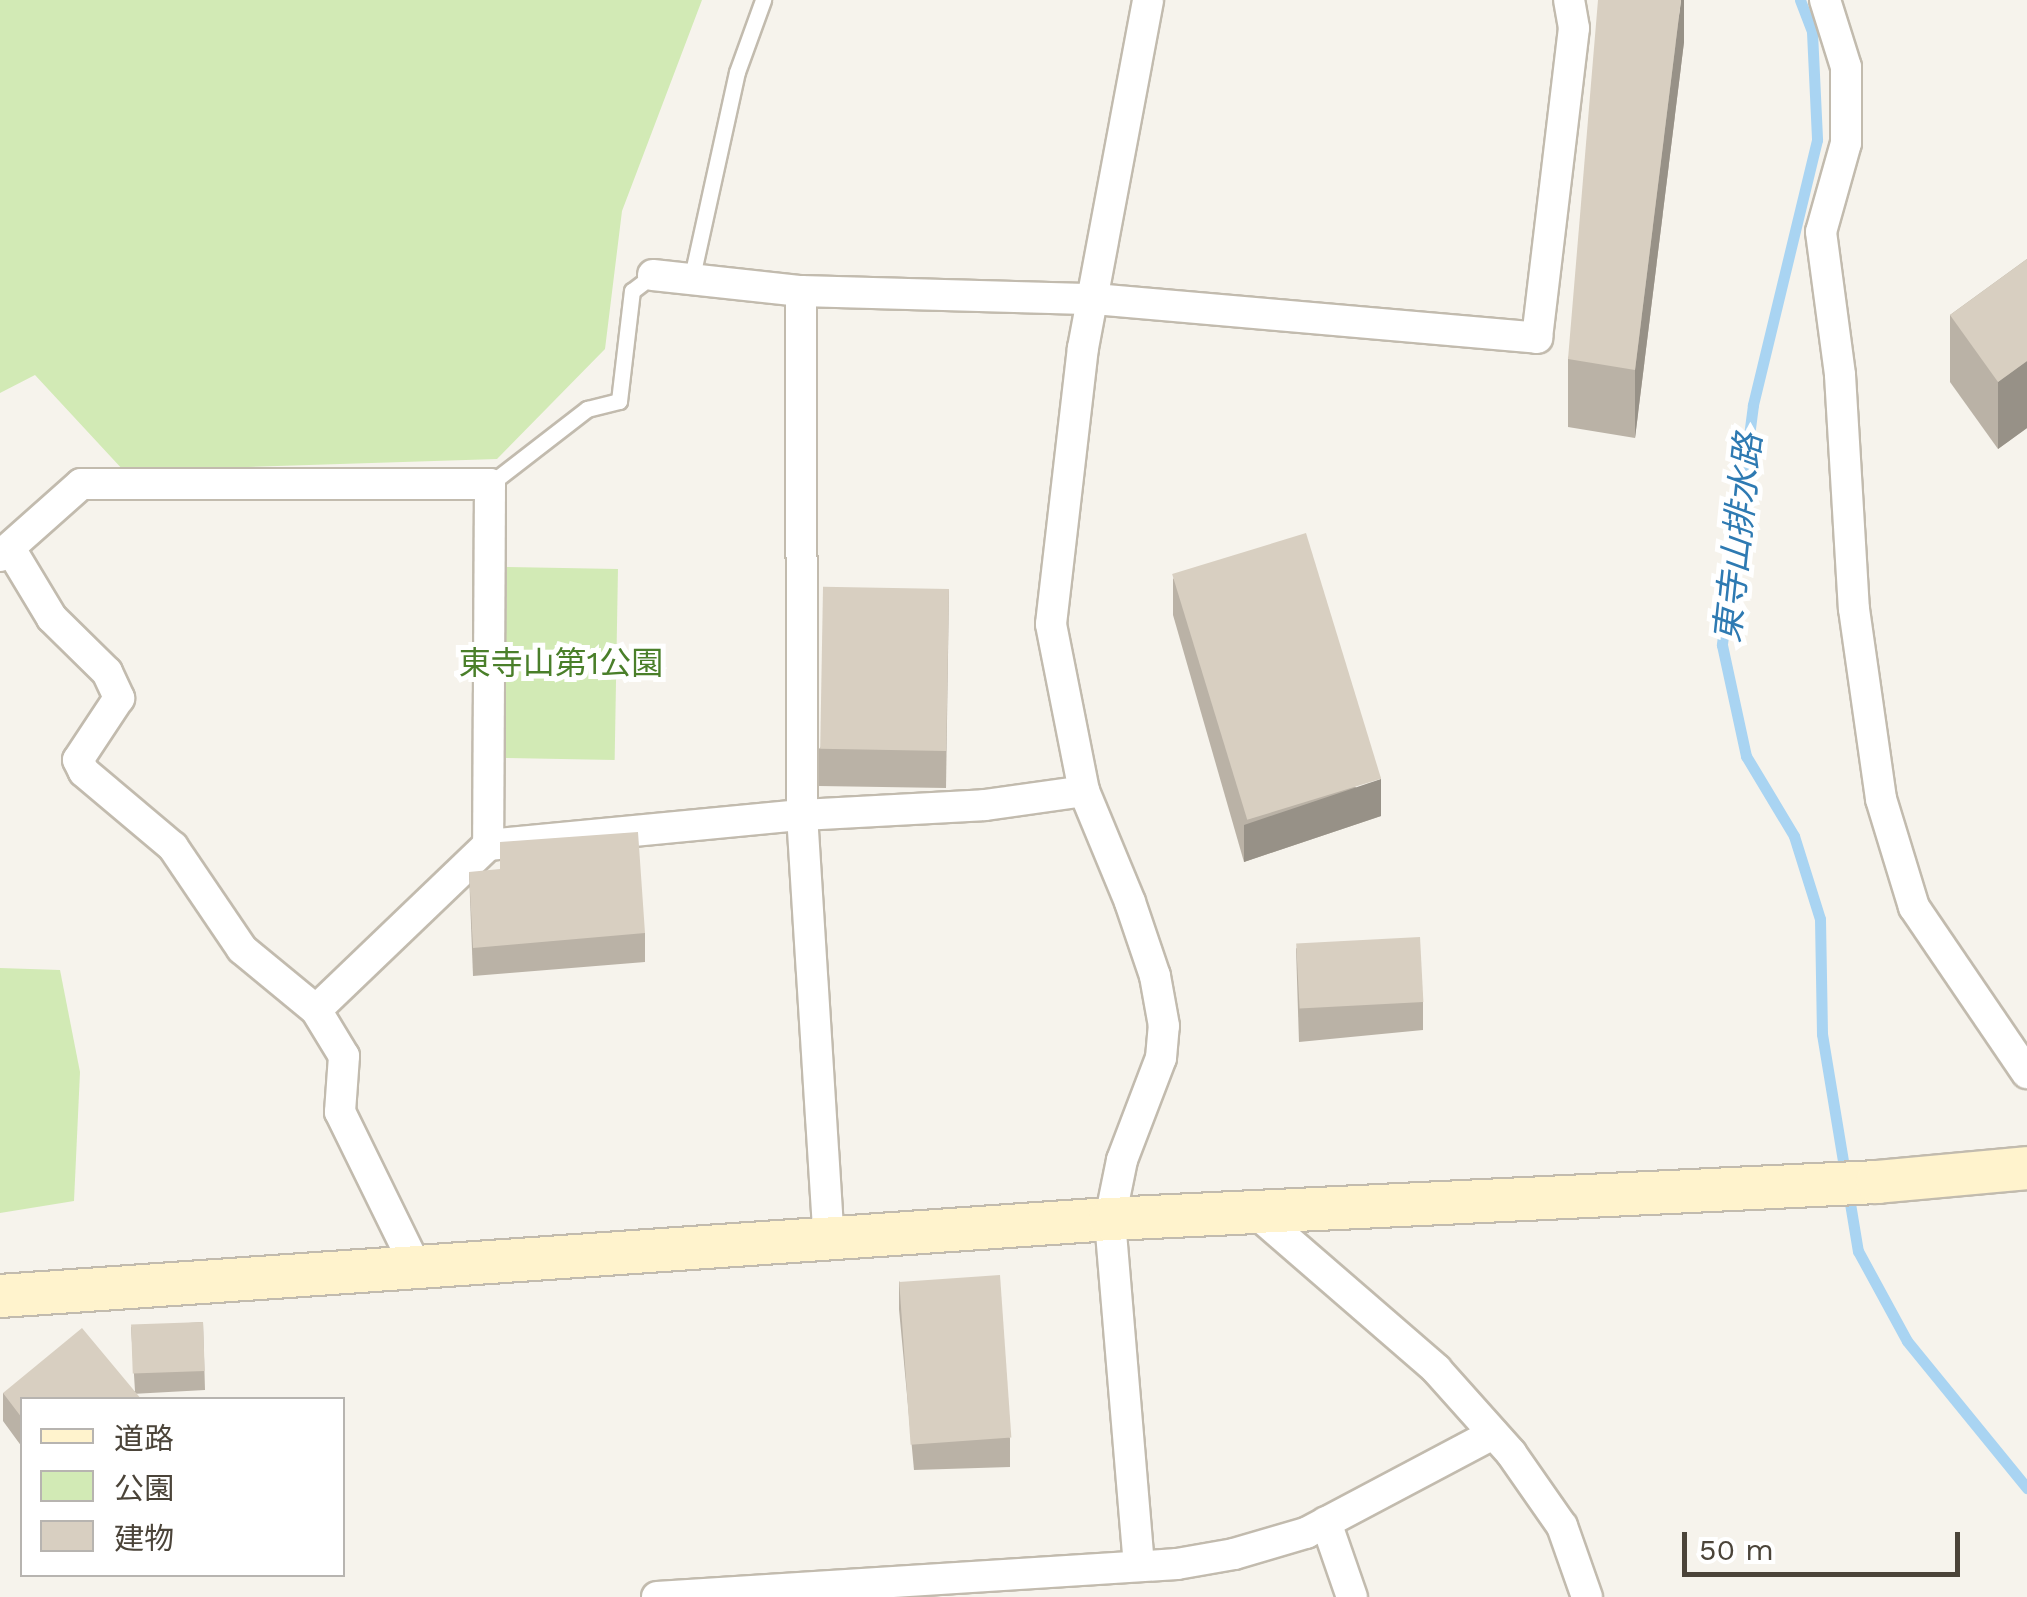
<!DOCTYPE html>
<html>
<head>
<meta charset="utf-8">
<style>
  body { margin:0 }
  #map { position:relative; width:2027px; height:1597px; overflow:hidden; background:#f6f3ec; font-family:"Work Sans","Noto Sans JP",sans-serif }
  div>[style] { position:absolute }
  .green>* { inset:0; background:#d2eab5; transform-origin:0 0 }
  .stream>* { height:11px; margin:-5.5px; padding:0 5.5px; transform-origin:5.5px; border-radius:5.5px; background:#a9d4f2 }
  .roads { filter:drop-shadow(2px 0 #c2bbae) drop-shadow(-2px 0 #c2bbae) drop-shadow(0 2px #c2bbae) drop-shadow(0 -2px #c2bbae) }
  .lane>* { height:15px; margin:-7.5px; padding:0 7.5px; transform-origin:7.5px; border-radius:7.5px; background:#fff }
  .street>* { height:30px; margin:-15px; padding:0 15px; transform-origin:15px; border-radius:15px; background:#fff }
  .secondary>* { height:42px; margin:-21px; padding:0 21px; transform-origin:21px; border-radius:21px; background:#fff3cd }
  .wall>* { inset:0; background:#bab2a6 }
  .shaded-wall>* { inset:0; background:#979187 }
  .building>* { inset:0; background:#d8cfc1; transform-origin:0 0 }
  span { translate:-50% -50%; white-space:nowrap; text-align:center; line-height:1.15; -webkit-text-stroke:10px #fff; paint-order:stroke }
  .park-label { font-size:32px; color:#4a7f2a }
  .water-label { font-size:35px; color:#2e7ab2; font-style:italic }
  .legend { position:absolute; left:20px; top:1397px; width:325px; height:180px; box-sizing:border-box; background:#fff; border:2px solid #b7b4b0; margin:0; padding:12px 18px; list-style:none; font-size:30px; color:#4b4439 }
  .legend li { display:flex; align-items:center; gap:20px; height:50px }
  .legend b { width:50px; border:2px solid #b7b4b0 }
  .scale { position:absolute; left:1682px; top:1532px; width:278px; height:45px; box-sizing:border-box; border:5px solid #4b4439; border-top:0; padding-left:12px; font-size:30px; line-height:35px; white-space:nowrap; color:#4b4439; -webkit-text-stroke:8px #fff; paint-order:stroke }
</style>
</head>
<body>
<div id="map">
  <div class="green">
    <div style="clip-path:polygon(0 0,702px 0,622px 211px,605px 349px,497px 459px,124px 471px,35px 375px,0 393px)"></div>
    <div style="left:507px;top:567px;width:111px;height:191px;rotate:1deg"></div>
    <div style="clip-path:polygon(0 968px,60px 970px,80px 1072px,74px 1201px,0 1213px)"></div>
  </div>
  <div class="stream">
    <div style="left:1800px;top:0;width:34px;rotate:69deg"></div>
    <div style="left:1812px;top:32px;width:108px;rotate:87.3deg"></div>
    <div style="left:1817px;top:140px;width:273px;rotate:103.6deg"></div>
    <div style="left:1753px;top:405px;width:242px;rotate:97.4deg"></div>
    <div style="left:1722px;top:645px;width:114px;rotate:77.8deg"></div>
    <div style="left:1746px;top:756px;width:93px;rotate:59deg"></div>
    <div style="left:1794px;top:836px;width:87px;rotate:72.6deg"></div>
    <div style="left:1820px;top:919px;width:115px;rotate:89deg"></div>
    <div style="left:1822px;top:1034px;width:220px;rotate:80.6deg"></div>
    <div style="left:1858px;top:1251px;width:102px;rotate:61.4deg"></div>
    <div style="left:1907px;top:1341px;width:190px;rotate:50.8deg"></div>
  </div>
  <div class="roads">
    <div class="lane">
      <div style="left:691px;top:281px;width:214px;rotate:-77.6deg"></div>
      <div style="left:737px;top:72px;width:77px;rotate:-70.1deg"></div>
      <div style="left:490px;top:484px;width:123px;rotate:-37.7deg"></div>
      <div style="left:587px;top:409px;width:33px;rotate:-14deg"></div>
      <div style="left:619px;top:401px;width:111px;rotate:-83.3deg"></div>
      <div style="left:632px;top:291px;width:26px;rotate:-37deg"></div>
    </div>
    <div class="street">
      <div style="left:1825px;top:0;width:70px;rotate:72.6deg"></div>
      <div style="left:1846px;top:67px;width:76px;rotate:90deg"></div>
      <div style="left:1846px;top:143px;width:92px;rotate:105.7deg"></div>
      <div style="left:1821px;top:232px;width:144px;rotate:82.4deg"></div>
      <div style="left:1840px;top:375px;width:234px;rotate:86.6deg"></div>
      <div style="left:1854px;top:609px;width:192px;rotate:81.9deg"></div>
      <div style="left:1881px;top:799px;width:113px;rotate:73deg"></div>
      <div style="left:1914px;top:907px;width:201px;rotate:55.8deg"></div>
      <div style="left:653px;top:275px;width:149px;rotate:6.2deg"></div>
      <div style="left:801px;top:291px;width:294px;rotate:1.6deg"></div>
      <div style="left:1095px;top:299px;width:444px;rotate:5deg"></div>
      <div style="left:1537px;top:338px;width:312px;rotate:-83.2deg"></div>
      <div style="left:1574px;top:28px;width:28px;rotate:-100deg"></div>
      <div style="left:801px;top:291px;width:524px;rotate:89.89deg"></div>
      <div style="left:802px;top:815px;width:425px;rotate:86.4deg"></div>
      <div style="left:11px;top:550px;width:79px;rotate:58.9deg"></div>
      <div style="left:52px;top:618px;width:77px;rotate:44.5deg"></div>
      <div style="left:107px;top:672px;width:29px;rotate:65deg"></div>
      <div style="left:119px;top:698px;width:74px;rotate:123.5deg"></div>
      <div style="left:78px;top:760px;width:13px;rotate:63deg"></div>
      <div style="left:84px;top:772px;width:116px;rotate:40.1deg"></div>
      <div style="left:173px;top:847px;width:123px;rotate:55.9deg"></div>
      <div style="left:242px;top:949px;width:96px;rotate:39.5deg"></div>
      <div style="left:0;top:556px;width:108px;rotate:-41.6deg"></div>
      <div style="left:81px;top:484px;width:409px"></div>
      <div style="left:490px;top:484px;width:361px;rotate:90.3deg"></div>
      <div style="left:1255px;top:1212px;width:240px;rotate:40.9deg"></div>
      <div style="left:1436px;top:1369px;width:113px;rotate:48.2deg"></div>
      <div style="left:1511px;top:1453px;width:89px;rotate:55.1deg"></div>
      <div style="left:1562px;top:1526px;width:75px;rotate:70.6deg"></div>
      <div style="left:417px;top:1269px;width:175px;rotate:-116.1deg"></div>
      <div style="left:340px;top:1112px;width:56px;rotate:-85.9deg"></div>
      <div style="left:344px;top:1056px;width:54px;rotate:-121.3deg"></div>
      <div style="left:316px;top:1010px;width:238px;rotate:-43.8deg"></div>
      <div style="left:488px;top:845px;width:315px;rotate:-5.5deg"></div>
      <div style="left:802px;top:815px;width:183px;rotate:-3.1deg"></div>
      <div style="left:985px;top:805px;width:100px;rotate:-8deg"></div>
      <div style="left:1326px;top:1522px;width:79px;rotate:70.9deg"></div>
      <div style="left:1139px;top:1566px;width:348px;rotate:-94.8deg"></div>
      <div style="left:1110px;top:1219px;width:60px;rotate:-78.5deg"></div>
      <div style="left:1122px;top:1160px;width:109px;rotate:-69.1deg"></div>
      <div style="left:1161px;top:1058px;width:32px;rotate:-85deg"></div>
      <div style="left:1164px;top:1026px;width:51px;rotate:-100.2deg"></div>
      <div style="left:1155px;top:976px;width:78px;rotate:-108.7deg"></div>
      <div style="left:1130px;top:902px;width:120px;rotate:-112.5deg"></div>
      <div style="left:1084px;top:791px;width:170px;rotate:-101.2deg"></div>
      <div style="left:1051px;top:624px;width:278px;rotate:-83.4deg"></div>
      <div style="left:1083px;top:348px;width:354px;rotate:-79.4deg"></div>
      <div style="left:657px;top:1597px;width:521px;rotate:-3.63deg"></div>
      <div style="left:1177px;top:1564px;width:58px;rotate:-10deg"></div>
      <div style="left:1234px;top:1554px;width:75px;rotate:-16.3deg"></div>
      <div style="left:1306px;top:1533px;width:212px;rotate:-27.9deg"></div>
    </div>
    <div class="secondary">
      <div style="left:0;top:1296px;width:1113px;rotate:-3.97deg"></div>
      <div style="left:1110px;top:1219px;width:768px;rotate:-2.76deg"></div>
      <div style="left:1877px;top:1182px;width:151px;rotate:-5.3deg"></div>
    </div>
  </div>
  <div class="wall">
    <div style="clip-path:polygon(1684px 0,1684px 42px,1635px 438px,1568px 427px,1568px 359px)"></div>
    <div style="clip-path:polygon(2027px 259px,2027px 428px,1998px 449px,1950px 382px,1950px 315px)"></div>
    <div style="clip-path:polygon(1173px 578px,1381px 816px,1244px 862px,1173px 615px)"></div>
    <div style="clip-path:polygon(949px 589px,946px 788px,819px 786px,819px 749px)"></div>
    <div style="clip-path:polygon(469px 872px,645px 933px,645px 962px,473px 976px)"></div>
    <div style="clip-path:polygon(1296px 948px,1423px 1002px,1423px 1030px,1299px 1042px)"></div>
    <div style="clip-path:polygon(899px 1281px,1010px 1438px,1010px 1467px,914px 1470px,899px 1309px)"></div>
    <div style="clip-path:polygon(203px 1322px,205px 1390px,22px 1400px,22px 1447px,3px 1421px,3px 1393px,135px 1391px,131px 1327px)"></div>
  </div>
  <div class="shaded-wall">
    <div style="clip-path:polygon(1681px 0,1684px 0,1684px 42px,1635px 438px,1635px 370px)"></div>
    <div style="clip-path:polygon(2027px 361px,2027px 428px,1998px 449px,1998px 382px)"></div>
    <div style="clip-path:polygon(1381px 779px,1381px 816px,1244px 862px,1244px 825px)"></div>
  </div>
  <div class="building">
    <div style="clip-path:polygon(1598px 0,1681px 0,1635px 370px,1568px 359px)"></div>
    <div style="clip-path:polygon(2027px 259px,2027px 361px,1998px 382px,1950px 315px)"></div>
    <div style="left:1306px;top:533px;width:257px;height:140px;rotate:73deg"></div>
    <div style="left:949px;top:589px;width:162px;height:126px;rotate:91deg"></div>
    <div style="clip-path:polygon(638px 832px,645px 933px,473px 948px,469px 872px,500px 869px,500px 842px)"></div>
    <div style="left:1420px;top:937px;width:65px;height:124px;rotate:87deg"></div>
    <div style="left:1000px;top:1275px;width:163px;height:101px;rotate:86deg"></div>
    <div style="left:203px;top:1322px;width:49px;height:72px;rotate:88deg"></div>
    <div style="clip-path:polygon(82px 1328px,142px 1400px,22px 1400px,22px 1418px,3px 1393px)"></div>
  </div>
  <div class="park-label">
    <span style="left:561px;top:663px">東寺山第1公園</span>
  </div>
  <div class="water-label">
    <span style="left:1738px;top:538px;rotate:-84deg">東寺山排水路</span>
  </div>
  <ul class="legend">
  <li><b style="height:12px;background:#fff3cd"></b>道路</li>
  <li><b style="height:28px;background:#d2eab5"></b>公園</li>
  <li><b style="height:28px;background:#d8cfc1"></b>建物</li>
  </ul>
  <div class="scale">50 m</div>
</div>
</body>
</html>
